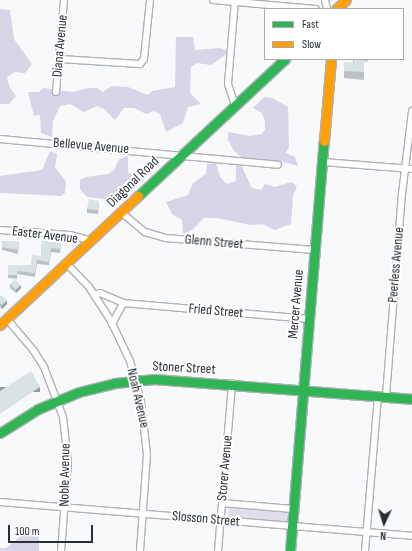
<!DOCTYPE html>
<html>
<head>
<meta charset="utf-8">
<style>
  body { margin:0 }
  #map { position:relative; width:412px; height:551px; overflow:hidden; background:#f7f9fb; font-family:"Sofia Sans Condensed",sans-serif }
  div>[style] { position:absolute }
  .green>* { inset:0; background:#e1deec }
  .forest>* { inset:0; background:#d9d4e7 }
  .roads { filter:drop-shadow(1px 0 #aeb2b6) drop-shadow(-1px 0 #aeb2b6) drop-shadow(0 1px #aeb2b6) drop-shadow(0 -1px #aeb2b6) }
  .street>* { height:6px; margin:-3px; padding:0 3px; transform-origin:3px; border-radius:3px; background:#fefefe }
  .fast>* { height:9px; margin:-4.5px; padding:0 4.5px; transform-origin:4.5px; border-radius:4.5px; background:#30b455 }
  .slow>* { height:9px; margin:-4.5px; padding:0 4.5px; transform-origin:4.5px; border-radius:4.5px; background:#ff9f0a }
  .wall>* { inset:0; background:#bbc2c5 }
  .shaded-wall>* { inset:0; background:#989ea0; transform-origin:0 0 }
  .building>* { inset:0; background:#d9e2e5; transform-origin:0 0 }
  span { translate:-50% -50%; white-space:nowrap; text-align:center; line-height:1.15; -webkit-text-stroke:4px #fff; paint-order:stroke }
  .street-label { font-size:14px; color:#272e34 }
  .legend { position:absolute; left:264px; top:8px; width:140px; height:52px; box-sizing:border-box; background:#fff; border:1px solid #a9abae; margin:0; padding:5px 7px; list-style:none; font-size:12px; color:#272e34 }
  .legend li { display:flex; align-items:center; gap:8px; height:20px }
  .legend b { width:20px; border:1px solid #a9abae }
  .north { position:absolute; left:364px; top:503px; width:40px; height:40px; -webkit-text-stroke:3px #fff; paint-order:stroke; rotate:184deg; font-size:11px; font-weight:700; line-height:16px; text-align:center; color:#272e34 }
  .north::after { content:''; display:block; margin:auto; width:14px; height:18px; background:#272e34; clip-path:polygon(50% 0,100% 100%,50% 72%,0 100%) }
  .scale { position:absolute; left:8px; top:525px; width:85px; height:18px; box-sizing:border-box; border:2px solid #272e34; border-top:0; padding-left:5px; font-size:12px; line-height:14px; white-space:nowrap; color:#272e34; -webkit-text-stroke:3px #fff; paint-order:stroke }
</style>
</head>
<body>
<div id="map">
  <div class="green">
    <div style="clip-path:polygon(229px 508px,285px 512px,288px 513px,287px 522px,228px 518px)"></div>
  </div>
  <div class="forest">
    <div style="clip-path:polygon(0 9px,10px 10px,14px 39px,32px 64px,25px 73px,15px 72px,7px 77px,10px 88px,16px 96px,9px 104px,0 104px)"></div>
    <div style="clip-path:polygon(176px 37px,193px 37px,195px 50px,219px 48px,226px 50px,228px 53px,211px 65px,197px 63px,191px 67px,190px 93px,201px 104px,188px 107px,183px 123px,166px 132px,160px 114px,154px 111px,146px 114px,134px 108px,124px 108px,115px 120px,104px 109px,97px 106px,84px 112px,70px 104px,60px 106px,53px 121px,52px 137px,41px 133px,40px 115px,34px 116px,28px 92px,39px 92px,43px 88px,73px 92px,88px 88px,97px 88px,103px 92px,112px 86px,128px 87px,148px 95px,152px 91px,175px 87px)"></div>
    <div style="clip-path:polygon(264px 97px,272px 98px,288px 107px,289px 147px,286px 153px,295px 157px,298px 166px,284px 162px,244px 159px,235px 152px,228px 140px,228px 132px,250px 136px,262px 134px,265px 129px,265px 122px,262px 113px,253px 108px)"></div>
    <div style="clip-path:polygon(50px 151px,57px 154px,55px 167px,66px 182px,65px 193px,61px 196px,0 193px,0 176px,42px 170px)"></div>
    <div style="clip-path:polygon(128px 156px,128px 173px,146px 178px,123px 201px,87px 197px,80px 189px,80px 180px,86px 177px,108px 174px,114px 170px,119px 159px)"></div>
    <div style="clip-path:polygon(216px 163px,220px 177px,227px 184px,236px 181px,236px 165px,241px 165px,252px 188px,261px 190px,265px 184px,275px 187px,291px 182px,297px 186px,293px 196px,291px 224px,275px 230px,262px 224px,251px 225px,217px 218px,204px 218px,192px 230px,183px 234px,182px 220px,172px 214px,166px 202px,188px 195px,193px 183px,206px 174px,207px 164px)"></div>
    <div style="clip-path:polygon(31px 528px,39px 529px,39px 551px,0 551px,0 548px,6px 548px)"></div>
  </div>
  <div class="roads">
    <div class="street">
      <div style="left:213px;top:0;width:103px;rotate:5deg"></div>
      <div style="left:235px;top:0;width:84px;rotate:94.8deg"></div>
      <div style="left:228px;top:84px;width:23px;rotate:72deg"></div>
      <div style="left:325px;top:0;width:9px;rotate:77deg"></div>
      <div style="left:60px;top:59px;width:80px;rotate:3.6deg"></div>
      <div style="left:140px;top:64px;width:6px;rotate:-51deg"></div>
      <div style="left:144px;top:59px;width:59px;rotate:-84.2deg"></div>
      <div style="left:56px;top:92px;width:92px;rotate:-85deg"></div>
      <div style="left:0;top:139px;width:279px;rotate:5.3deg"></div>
      <div style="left:323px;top:162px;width:89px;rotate:4.5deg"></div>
      <div style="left:122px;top:213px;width:30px;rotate:40deg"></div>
      <div style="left:145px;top:232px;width:22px;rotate:16deg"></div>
      <div style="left:166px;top:238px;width:149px;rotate:4.6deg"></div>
      <div style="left:0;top:230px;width:70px;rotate:4.1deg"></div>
      <div style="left:70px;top:235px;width:20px;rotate:15deg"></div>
      <div style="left:66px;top:263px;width:33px;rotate:46deg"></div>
      <div style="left:89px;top:287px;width:38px;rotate:57deg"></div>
      <div style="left:110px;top:319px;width:47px;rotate:64.5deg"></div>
      <div style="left:130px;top:361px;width:42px;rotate:75deg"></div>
      <div style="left:141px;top:402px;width:53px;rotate:83.5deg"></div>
      <div style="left:147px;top:455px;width:96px;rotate:94.2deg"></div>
      <div style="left:94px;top:295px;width:6px;rotate:-18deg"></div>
      <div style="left:100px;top:293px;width:25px;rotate:23deg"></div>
      <div style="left:123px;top:303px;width:187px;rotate:4.9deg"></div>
      <div style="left:7px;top:319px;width:42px;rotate:49.8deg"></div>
      <div style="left:34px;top:351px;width:19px;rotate:58deg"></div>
      <div style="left:44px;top:367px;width:53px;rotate:69.2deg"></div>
      <div style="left:63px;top:417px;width:45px;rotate:83.7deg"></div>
      <div style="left:68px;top:462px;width:89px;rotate:94.5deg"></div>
      <div style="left:112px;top:324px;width:24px;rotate:-62deg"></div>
      <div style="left:386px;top:396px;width:203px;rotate:-85.5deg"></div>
      <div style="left:402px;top:194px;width:84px;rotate:-83.1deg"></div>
      <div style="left:0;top:502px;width:413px;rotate:4.7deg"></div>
      <div style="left:222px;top:503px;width:71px;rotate:4.8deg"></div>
      <div style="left:218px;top:551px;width:168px;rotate:-85.2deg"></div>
      <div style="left:365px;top:551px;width:156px;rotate:-85.2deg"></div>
    </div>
    <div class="fast">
      <div style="left:138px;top:196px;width:201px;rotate:-43deg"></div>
      <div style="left:0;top:433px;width:45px;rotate:-32.3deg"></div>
      <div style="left:38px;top:409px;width:44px;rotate:-22.5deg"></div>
      <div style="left:79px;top:392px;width:37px;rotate:-14deg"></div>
      <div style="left:115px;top:383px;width:40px;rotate:-5.7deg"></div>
      <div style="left:155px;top:379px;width:258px;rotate:4.4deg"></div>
      <div style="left:290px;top:551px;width:411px;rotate:-85.3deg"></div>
    </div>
    <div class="slow">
      <div style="left:336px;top:9px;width:13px;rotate:-42deg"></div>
      <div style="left:324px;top:141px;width:82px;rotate:-85.1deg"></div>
      <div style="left:0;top:325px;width:189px;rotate:-43.1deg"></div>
    </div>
  </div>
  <div class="wall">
    <div style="clip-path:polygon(353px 59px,368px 59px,367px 62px,364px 61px,364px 80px,344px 78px,344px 71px,353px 63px)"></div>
    <div style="clip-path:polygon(99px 204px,98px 214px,87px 213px,87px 209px)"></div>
    <div style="clip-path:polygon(2px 241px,19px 242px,18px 254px,2px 250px)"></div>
    <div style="clip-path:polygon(42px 241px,61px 243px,60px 253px,51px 252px,49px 265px,37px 264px,35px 277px,17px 274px,17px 279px,8px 278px,8px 265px,31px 265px,41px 256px)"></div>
    <div style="clip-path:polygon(10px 284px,21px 288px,16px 293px,10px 288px)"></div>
    <div style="clip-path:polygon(0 296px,7px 304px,2px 309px,0 307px)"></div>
  </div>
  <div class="shaded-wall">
    <div style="clip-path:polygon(21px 285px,21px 288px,16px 293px,16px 290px)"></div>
    <div style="clip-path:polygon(7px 300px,7px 304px,2px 309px,2px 305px)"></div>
    <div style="left:40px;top:387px;width:5px;height:48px;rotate:90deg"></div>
  </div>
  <div class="building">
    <div style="clip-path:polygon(354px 59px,364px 59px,364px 72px,344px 71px,344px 62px,354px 63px)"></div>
    <div style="clip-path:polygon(89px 199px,99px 201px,98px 210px,87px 209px)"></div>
    <div style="clip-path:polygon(2px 241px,19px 242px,18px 250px,2px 247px)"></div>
    <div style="clip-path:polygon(42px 241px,61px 243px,60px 249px,51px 248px,49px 262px,37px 260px,35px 273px,17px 271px,17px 275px,8px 275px,8px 265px,31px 265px,32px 255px,41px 256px)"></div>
    <div style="left:15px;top:279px;width:8px;height:7px;rotate:45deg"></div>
    <div style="clip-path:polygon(1px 295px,7px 300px,2px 305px,0 303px,0 296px)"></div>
    <div style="clip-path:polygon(31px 371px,33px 374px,40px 387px,0 414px,0 391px)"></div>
  </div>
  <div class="street-label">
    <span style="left:60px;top:46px;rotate:-85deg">Diana Avenue</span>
    <span style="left:91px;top:146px;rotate:5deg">Bellevue Avenue</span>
    <span style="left:133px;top:182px;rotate:-44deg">Diagonal Road</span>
    <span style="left:45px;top:235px;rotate:7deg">Easter Avenue</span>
    <span style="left:214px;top:242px;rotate:5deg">Glenn Street</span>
    <span style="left:396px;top:265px;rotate:-85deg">Peerless Avenue</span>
    <span style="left:296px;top:304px;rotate:-85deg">Mercer Avenue</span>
    <span style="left:216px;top:311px;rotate:5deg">Fried Street</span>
    <span style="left:184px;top:368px;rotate:3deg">Stoner Street</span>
    <span style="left:138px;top:398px;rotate:77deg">Noah Avenue</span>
    <span style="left:225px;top:468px;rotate:-85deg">Storer Avenue</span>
    <span style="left:65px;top:475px;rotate:-89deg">Noble Avenue</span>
    <span style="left:206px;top:519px;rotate:5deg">Slosson Street</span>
  </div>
  <ul class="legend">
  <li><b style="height:5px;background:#30b455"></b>Fast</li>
  <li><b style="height:5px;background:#ff9f0a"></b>Slow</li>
  </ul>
  <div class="north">N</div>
  <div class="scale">100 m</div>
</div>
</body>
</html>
